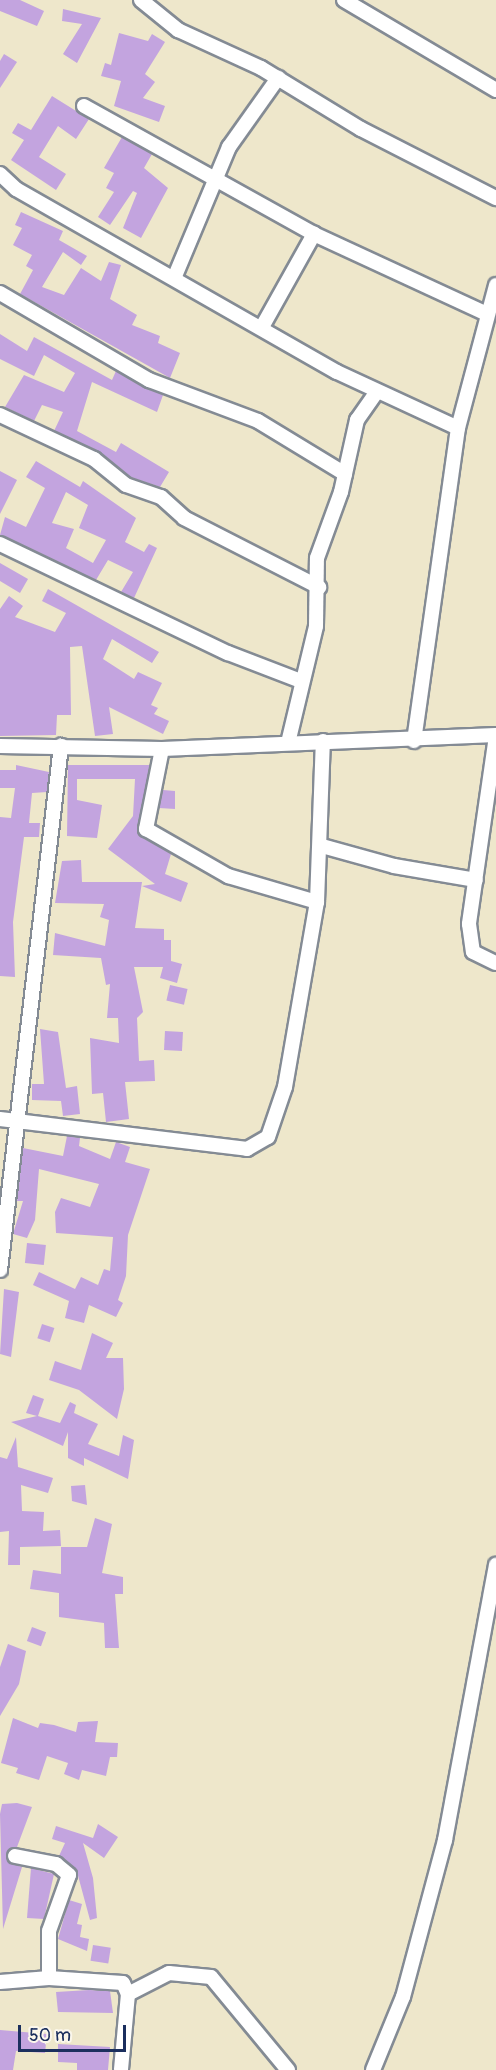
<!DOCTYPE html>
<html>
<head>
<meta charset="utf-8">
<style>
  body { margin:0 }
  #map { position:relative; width:496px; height:2070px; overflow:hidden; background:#eee7cb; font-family:Pangolin,sans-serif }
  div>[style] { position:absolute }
  .building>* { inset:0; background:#c3a4df; transform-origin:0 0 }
  .roads { filter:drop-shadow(2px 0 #848b94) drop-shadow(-2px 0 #848b94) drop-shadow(0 2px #848b94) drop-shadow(0 -2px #848b94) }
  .street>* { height:14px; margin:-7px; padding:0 7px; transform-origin:7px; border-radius:7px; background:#fff }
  span { translate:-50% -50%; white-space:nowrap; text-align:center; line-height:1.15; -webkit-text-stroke:6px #fbf7ec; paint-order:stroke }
  .scale { position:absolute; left:18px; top:2025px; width:108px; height:27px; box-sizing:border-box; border:3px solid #1b2f5e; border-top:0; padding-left:8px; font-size:18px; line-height:21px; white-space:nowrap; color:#1b2f5e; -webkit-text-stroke:4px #fbf7ec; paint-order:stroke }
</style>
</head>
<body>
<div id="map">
  <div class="building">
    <div style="clip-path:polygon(0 0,20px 0,44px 11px,37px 26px,0 11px)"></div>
    <div style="clip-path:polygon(63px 9px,101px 18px,77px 63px,63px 54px,82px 24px,62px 21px)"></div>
    <div style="clip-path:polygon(119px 33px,148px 41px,152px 34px,165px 42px,145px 74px,155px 82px,143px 98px,165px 106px,159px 122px,114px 106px,121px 81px,101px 76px,105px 63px,111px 65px)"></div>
    <div style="clip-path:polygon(4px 54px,17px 62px,0 88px,0 61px)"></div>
    <div style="clip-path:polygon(52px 96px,89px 119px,76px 139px,58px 126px,39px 157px,66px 174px,56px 190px,11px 160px,24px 140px,12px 133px,18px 123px,31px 130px)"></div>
    <div style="clip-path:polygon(122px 137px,152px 154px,144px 168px,168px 188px,141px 238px,123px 228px,137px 193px,133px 191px,110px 225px,98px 217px,114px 192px,106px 188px,114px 173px,104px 168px)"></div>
    <div style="clip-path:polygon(21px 212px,63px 231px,59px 240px,87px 256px,81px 265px,63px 252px,42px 287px,64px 295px,81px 268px,101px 281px,109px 262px,121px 265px,110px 299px,137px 315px,132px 325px,160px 336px,158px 343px,180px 353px,170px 378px,20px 294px,33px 270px,26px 266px,32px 255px,13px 245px,22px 228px,15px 225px)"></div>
    <div style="clip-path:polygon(0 334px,27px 351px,34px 337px,112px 380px,116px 371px,163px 395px,157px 412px,92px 382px,77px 431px,116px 452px,121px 443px,169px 472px,160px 487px,130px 477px,98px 451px,54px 431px,63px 412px,42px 405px,34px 421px,5px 407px,24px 375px,64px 392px,75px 373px,44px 355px,34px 376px,0 359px)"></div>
    <div style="clip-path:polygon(evenodd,36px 461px,80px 487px,83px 481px,136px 518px,125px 542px,144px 552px,149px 544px,157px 548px,134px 598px,121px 592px,133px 572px,108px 560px,96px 580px,0 535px,5px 517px,26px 527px,45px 488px,26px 477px,36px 461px,66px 492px,88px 505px,79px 528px,106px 540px,93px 563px,66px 548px,74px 529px,52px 523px,66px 492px)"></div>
    <div style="clip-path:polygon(0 471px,17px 480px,0 514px)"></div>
    <div style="clip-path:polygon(0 563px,28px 579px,20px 593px,0 581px)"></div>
    <div style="clip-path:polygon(48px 589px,159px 652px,152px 663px,112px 639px,103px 659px,134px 679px,138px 672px,162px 683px,151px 705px,158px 708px,154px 714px,169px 721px,163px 734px,109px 707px,113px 734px,95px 736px,82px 646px,70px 647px,71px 715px,57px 715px,56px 735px,0 736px,0 609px,9px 596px,23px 606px,15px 617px,55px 632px,66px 613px,42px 601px)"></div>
    <div style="clip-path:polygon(16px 765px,49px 772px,47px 792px,32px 793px,29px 823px,40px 823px,39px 837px,24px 837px,13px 922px,15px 977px,0 976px,0 817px,11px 818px,15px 788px,0 788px,0 770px,16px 770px)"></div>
    <div style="clip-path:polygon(68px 765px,150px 765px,138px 832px,171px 854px,165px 874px,188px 883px,181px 902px,142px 886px,155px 884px,108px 849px,133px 816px,135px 779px,77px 779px,77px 800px,102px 805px,97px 838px,67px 836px)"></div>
    <div style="clip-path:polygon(163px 790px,175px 791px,175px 809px,159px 808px)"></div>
    <div style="clip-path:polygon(81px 860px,82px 882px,142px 882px,135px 928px,164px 929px,164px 940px,171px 940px,171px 961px,182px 964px,177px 983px,160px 978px,163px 967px,134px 967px,143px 1012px,137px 1018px,139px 1061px,154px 1060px,155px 1081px,125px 1082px,129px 1119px,106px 1122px,103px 1093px,92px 1094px,90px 1038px,119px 1043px,118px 1018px,107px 1018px,110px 984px,106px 985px,101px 958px,53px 955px,55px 933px,105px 946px,109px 920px,100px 917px,104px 904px,55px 903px,62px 861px)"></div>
    <div style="left:170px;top:985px;width:18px;height:16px;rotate:13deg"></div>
    <div style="clip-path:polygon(40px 1029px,58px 1032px,66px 1088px,77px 1086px,80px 1114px,63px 1116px,61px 1101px,32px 1100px,32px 1084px,44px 1084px)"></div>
    <div style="left:165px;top:1031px;width:18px;height:19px;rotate:3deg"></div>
    <div style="clip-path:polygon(67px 1136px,80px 1138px,79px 1146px,110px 1159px,116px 1142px,130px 1147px,125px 1162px,150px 1169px,128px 1235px,126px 1276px,118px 1300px,123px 1303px,116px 1317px,89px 1305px,84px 1323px,65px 1318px,69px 1301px,33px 1285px,39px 1272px,75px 1289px,81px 1277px,98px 1285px,104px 1269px,110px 1271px,113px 1237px,56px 1233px,55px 1212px,61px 1198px,90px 1207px,99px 1184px,39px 1169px,35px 1220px,27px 1238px,13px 1234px,23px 1201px,17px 1201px,23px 1148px,63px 1156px)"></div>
    <div style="left:27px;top:1243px;width:19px;height:20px;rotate:6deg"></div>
    <div style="clip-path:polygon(4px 1289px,19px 1292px,11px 1357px,0 1354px)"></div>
    <div style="left:42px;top:1324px;width:13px;height:15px;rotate:18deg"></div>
    <div style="clip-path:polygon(92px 1333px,113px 1343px,106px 1358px,123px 1358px,124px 1389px,117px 1419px,79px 1390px,49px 1380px,55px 1361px,81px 1370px)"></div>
    <div style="clip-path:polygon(33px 1395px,44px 1399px,38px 1416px,60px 1423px,70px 1402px,76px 1405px,74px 1413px,98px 1424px,88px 1444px,119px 1456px,123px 1435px,134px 1440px,128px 1479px,84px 1458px,84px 1466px,68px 1458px,68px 1432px,63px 1446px,11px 1422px,37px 1416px,26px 1413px)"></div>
    <div style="clip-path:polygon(16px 1437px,18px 1467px,53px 1478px,48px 1493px,21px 1485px,22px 1511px,44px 1512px,43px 1531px,60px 1530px,61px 1546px,20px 1547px,20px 1565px,8px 1565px,9px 1531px,0 1532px,0 1457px,7px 1459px)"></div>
    <div style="clip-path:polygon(85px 1485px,87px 1505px,72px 1501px,71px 1486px)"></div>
    <div style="clip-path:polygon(95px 1518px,112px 1524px,102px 1573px,123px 1577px,123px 1594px,115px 1594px,119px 1648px,105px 1648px,104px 1623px,59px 1617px,59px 1593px,30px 1589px,33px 1570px,61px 1574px,61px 1547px,87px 1547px)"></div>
    <div style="left:32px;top:1627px;width:15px;height:15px;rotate:20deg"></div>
    <div style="clip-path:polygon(8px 1644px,26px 1651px,19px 1684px,0 1716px,0 1667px)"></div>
    <div style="clip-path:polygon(13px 1718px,38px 1728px,40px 1723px,54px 1725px,76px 1732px,78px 1722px,98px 1721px,95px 1742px,118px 1743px,117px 1757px,110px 1757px,106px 1776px,82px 1770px,79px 1780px,64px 1774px,68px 1763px,47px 1756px,39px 1780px,16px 1773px,18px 1768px,1px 1763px)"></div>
    <div style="clip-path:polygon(17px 1803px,32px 1807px,17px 1847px,6px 1854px,10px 1863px,22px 1867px,3px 1929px,0 1814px,2px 1804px)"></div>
    <div style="clip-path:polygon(98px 1824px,118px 1837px,104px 1858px,83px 1843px,93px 1878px,97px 1918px,90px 1920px,77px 1872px,59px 1856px,65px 1843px,52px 1839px,56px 1826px,93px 1838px)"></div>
    <div style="clip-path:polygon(31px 1868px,54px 1874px,44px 1919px,27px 1918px)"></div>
    <div style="clip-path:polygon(69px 1900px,82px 1904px,77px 1924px,82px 1925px,80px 1937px,89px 1939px,87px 1951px,58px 1939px)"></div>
    <div style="left:93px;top:1945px;width:18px;height:16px;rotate:9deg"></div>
    <div style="clip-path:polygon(89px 1990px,110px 1991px,113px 2013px,58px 2012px,56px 1992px)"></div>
    <div style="clip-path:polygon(0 2030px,47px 2034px,45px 2053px,16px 2051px,13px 2070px,0 2070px)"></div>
    <div style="clip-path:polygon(58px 2044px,110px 2047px,108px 2070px,77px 2070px,77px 2063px,58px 2062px)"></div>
  </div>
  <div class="roads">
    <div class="street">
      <div style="left:141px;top:0;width:48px;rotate:39deg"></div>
      <div style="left:178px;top:30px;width:91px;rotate:24.6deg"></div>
      <div style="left:261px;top:68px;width:117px;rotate:31.4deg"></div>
      <div style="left:361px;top:129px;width:152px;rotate:27.1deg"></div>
      <div style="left:344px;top:0;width:177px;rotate:30.6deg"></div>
      <div style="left:84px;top:106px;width:263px;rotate:29.1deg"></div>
      <div style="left:314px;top:234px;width:191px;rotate:24.8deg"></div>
      <div style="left:0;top:174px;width:22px;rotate:43deg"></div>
      <div style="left:16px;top:189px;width:369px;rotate:29.7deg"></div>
      <div style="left:337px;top:372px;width:133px;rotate:24.8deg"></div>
      <div style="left:175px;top:276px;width:140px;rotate:-67.3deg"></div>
      <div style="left:229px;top:147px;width:85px;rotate:-54.6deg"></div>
      <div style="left:0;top:293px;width:173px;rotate:30.3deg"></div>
      <div style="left:149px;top:380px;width:116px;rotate:20.6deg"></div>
      <div style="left:258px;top:421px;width:102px;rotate:31.3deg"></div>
      <div style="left:262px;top:327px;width:107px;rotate:-60.8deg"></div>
      <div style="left:0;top:415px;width:104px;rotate:25.1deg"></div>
      <div style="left:94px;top:459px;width:41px;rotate:39.1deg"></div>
      <div style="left:126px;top:485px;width:37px;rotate:19deg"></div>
      <div style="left:161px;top:497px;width:31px;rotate:42deg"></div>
      <div style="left:184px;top:518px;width:152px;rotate:27.1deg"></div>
      <div style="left:0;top:544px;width:253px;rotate:25.6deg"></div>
      <div style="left:228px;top:653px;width:78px;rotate:21deg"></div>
      <div style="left:496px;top:736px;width:190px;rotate:98.2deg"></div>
      <div style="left:469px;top:924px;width:28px;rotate:82deg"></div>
      <div style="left:473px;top:952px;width:25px;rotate:26deg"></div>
      <div style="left:414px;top:741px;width:316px;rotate:-82deg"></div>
      <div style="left:458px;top:428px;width:148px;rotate:-75.1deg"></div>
      <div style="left:288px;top:743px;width:120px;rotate:-76.5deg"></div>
      <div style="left:316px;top:626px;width:68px;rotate:-89.2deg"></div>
      <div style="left:317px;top:558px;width:70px;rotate:-70deg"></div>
      <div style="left:341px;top:492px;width:74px;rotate:-77.5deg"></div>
      <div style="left:357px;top:420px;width:33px;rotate:-55deg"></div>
      <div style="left:0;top:746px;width:162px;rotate:1.1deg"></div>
      <div style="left:162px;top:749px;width:334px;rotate:-2.4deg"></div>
      <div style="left:162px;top:749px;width:82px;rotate:101.3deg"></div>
      <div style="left:146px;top:829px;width:95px;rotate:29.8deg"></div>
      <div style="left:228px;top:876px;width:93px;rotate:16.3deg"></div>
      <div style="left:322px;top:846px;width:75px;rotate:15.5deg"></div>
      <div style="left:394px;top:866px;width:83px;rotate:9.7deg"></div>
      <div style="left:0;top:1119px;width:249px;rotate:6.9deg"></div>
      <div style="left:247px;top:1149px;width:24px;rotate:-30deg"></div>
      <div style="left:268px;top:1137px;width:53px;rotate:-71.2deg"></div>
      <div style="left:285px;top:1087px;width:188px;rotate:-80.2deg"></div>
      <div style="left:317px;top:902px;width:161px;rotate:-87.9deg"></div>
      <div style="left:0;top:1270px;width:528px;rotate:-83.36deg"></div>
      <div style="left:15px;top:1856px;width:42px;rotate:11deg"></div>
      <div style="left:56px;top:1864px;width:17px;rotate:40deg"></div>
      <div style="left:69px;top:1875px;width:59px;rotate:109.7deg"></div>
      <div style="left:49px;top:1931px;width:47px;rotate:90deg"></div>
      <div style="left:0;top:1982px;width:49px;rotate:-4.7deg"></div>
      <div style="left:49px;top:1978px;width:74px;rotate:3.9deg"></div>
      <div style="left:123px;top:1983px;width:12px;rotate:66deg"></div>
      <div style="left:128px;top:1994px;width:76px;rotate:95.3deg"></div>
      <div style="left:128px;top:1994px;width:46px;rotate:-27.1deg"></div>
      <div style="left:169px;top:1973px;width:42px;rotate:5.4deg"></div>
      <div style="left:211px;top:1977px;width:121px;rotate:50.4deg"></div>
      <div style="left:373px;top:2070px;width:79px;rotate:-67.7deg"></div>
      <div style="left:403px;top:1997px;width:163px;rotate:-75deg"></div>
      <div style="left:445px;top:1840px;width:280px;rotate:-79.5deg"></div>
    </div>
  </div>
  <div class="scale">50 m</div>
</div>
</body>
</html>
